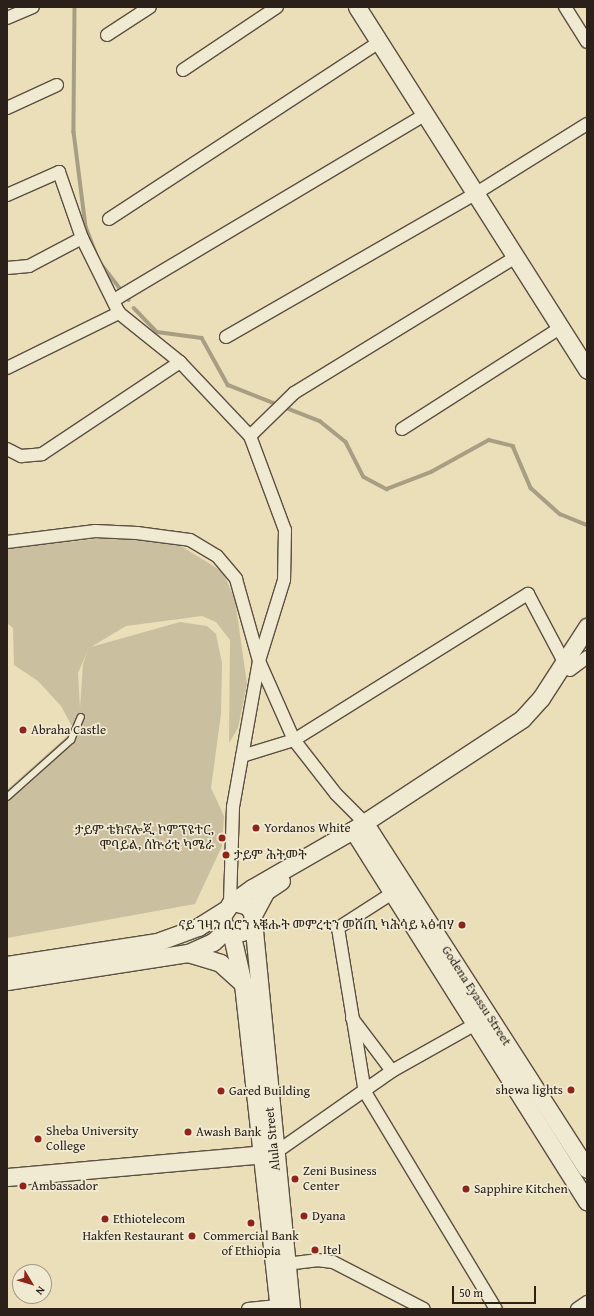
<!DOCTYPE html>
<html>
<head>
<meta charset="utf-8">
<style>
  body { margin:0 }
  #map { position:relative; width:594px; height:1316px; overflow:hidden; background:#eadfb9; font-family:"Gentium Book Plus","Noto Serif Ethiopic",serif }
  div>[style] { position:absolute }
  .green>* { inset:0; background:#cabf9e }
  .stream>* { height:3.5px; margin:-1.75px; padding:0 1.75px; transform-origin:1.75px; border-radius:1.75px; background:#a99e83 }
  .roads { filter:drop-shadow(1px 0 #5b5042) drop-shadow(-1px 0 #5b5042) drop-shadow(0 1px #5b5042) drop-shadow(0 -1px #5b5042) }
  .lane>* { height:6px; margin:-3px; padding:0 3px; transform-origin:3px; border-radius:3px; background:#f1ead2 }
  .street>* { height:12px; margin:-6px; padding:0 6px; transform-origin:6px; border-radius:6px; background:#f1ead2 }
  .secondary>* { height:17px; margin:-8.5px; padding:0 8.5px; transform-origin:8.5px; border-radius:8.5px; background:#f1ead2 }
  .dots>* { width:11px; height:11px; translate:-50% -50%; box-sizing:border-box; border:2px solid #f1ead2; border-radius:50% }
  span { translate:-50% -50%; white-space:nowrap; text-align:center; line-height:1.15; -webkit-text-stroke:3.5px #f1ead2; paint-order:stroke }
  .poi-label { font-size:13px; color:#2b201a }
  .left { translate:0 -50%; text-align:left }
  .right { translate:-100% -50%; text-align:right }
  .street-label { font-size:13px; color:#2b201a }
  .frame { position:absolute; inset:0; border:8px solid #2b201a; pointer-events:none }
  .north { position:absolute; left:12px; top:1264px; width:40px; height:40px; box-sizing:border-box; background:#f1ead2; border:1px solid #a29988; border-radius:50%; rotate:128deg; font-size:11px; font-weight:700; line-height:16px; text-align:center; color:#2b201a }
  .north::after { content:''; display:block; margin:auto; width:14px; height:18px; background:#8f2418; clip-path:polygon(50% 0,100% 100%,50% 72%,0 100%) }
  .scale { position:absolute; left:452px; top:1286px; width:84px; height:18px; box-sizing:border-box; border:2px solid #2b201a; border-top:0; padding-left:5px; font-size:12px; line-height:14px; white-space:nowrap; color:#2b201a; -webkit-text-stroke:3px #f1ead2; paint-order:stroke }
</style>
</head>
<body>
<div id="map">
  <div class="green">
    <div style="clip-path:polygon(evenodd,112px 537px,181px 546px,223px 572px,235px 600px,247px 684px,238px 728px,229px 743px,230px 640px,216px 622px,202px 616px,126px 626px,91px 647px,180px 622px,207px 626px,216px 634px,222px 663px,221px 714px,211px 788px,224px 816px,222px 846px,195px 904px,7px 938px,7px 790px,74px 730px,61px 706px,38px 681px,14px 665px,13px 628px,7px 623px,7px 549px,112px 537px,88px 650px,83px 664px,80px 708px,78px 673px,88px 650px)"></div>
  </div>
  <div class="stream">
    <div style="left:75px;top:7px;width:125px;rotate:90.5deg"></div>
    <div style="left:74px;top:132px;width:96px;rotate:82.8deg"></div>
    <div style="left:86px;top:227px;width:30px;rotate:69deg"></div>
    <div style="left:99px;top:261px;width:49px;rotate:52.4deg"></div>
    <div style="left:134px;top:308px;width:33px;rotate:46deg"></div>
    <div style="left:157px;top:332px;width:45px;rotate:7.6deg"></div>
    <div style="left:202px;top:338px;width:54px;rotate:61deg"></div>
    <div style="left:228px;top:385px;width:99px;rotate:21.4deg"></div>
    <div style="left:320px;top:421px;width:33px;rotate:39deg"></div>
    <div style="left:346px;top:442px;width:39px;rotate:63deg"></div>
    <div style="left:364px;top:477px;width:26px;rotate:28deg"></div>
    <div style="left:387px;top:489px;width:47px;rotate:-21.1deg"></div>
    <div style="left:431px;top:472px;width:66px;rotate:-28.9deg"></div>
    <div style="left:489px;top:440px;width:25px;rotate:14deg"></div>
    <div style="left:513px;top:446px;width:46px;rotate:66.8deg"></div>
    <div style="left:531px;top:488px;width:39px;rotate:42deg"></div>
    <div style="left:560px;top:514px;width:29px;rotate:22deg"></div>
  </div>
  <div class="roads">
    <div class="lane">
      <div style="left:7px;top:797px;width:86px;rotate:-41.7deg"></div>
      <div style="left:71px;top:740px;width:25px;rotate:-67deg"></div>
    </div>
    <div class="street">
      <div style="left:565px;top:7px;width:41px;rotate:57.8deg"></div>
      <div style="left:7px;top:18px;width:28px;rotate:-23deg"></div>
      <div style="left:107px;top:35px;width:51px;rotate:-33.1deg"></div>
      <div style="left:183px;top:70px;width:113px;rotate:-33.8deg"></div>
      <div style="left:7px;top:108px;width:55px;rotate:-24.7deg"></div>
      <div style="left:7px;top:195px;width:57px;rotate:-23.9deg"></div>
      <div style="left:59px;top:172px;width:70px;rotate:70.8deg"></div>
      <div style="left:82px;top:238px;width:84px;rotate:63.7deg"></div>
      <div style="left:119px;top:313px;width:78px;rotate:38.8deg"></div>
      <div style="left:180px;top:362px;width:102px;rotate:46.6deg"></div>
      <div style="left:250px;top:436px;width:100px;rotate:69.6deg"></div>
      <div style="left:285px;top:530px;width:50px;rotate:91.1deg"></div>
      <div style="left:284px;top:580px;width:85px;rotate:107.2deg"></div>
      <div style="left:259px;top:661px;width:148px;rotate:100.1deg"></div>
      <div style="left:233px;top:807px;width:97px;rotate:91.8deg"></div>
      <div style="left:109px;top:219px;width:324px;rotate:-33.2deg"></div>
      <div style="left:7px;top:268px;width:22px;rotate:-5deg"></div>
      <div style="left:29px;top:266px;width:60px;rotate:-27.8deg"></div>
      <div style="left:114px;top:300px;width:363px;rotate:-30.8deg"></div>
      <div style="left:226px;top:337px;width:287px;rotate:-29.9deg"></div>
      <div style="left:475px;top:194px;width:132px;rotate:-32deg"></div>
      <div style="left:7px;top:368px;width:125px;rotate:-26.2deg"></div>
      <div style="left:402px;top:429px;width:188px;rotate:-32.6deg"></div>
      <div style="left:250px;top:436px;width:62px;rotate:-44.3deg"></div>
      <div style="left:294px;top:393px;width:258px;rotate:-31.5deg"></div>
      <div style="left:7px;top:449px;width:16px;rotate:27deg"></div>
      <div style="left:21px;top:456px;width:21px;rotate:-5deg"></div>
      <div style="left:42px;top:454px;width:166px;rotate:-33.7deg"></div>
      <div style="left:7px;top:542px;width:89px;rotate:-7.1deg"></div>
      <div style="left:95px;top:531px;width:42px;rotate:2.7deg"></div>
      <div style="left:137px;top:533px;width:53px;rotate:7.5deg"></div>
      <div style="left:190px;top:540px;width:31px;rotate:31deg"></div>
      <div style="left:217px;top:556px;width:30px;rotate:50deg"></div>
      <div style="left:236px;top:579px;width:85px;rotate:74.3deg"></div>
      <div style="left:259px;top:661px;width:86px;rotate:66.1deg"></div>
      <div style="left:294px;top:740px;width:68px;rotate:52.1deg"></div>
      <div style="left:336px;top:794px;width:40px;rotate:45deg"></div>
      <div style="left:570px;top:670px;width:21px;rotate:-37deg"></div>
      <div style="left:242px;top:756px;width:54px;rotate:-17.1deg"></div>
      <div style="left:294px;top:740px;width:276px;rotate:-32deg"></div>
      <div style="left:528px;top:594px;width:77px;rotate:62.1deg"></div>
      <div style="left:394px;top:892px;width:67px;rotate:147.3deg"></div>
      <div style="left:338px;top:928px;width:166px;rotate:80.7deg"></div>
      <div style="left:365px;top:1092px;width:253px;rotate:58.9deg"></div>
      <div style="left:352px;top:1018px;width:66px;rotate:53deg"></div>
      <div style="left:275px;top:1153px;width:143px;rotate:-35deg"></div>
      <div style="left:392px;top:1071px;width:102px;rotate:-29.3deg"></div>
      <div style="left:286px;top:1264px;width:31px;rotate:-7deg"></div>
      <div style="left:317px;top:1260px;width:16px;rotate:7deg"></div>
      <div style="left:333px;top:1262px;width:102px;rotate:27.3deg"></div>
      <div style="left:248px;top:1309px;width:37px;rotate:-6deg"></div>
      <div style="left:577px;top:1309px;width:12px;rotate:-35deg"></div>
    </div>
    <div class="secondary">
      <div style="left:357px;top:7px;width:430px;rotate:57.6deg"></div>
      <div style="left:364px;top:822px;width:412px;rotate:57.3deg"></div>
      <div style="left:353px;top:830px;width:439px;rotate:57.8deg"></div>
      <div style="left:234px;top:902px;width:15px;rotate:16deg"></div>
      <div style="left:248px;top:906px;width:10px;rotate:61deg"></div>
      <div style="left:253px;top:915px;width:10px;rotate:101deg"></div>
      <div style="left:251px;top:925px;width:11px;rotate:142deg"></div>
      <div style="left:242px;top:932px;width:11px;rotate:180deg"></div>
      <div style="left:231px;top:932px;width:10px;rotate:-135deg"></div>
      <div style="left:224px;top:925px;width:9px;rotate:-103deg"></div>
      <div style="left:222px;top:916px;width:14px;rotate:-56deg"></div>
      <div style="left:230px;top:904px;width:27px;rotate:-36deg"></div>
      <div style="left:252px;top:888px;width:116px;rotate:-29.9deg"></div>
      <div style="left:353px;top:830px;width:202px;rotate:-33.3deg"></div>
      <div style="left:522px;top:719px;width:28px;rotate:-48deg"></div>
      <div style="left:541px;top:698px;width:85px;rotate:-57.1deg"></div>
      <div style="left:253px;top:915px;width:27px;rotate:-62deg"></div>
      <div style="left:266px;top:891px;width:18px;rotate:-34deg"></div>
      <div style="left:253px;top:920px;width:391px;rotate:84.4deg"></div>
      <div style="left:231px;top:932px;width:53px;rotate:77deg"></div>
      <div style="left:243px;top:984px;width:327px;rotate:83.7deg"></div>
      <div style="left:188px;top:953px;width:34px;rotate:17deg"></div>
      <div style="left:220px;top:963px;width:31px;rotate:42deg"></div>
      <div style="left:7px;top:965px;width:152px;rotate:-8.7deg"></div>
      <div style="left:157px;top:942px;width:44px;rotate:-20.1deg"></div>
      <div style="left:198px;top:927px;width:31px;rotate:-32deg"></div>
      <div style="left:7px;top:981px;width:183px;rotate:-8.8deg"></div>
      <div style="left:188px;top:953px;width:27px;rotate:-24deg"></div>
      <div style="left:213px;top:942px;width:19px;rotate:-43deg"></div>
      <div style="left:7px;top:1177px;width:268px;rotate:-5.1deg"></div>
    </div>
  </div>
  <div class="dots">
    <div style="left:23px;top:730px;background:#8f2418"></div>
    <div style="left:256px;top:828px;background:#8f2418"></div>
    <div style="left:222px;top:838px;background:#8f2418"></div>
    <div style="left:226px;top:855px;background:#8f2418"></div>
    <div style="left:462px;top:925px;background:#8f2418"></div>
    <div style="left:571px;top:1090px;background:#8f2418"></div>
    <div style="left:221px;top:1091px;background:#8f2418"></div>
    <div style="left:188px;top:1132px;background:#8f2418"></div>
    <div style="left:38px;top:1139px;background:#8f2418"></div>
    <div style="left:295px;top:1179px;background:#8f2418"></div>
    <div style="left:23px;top:1186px;background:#8f2418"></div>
    <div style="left:466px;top:1189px;background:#8f2418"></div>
    <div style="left:304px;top:1216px;background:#8f2418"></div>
    <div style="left:105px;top:1219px;background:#8f2418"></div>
    <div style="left:251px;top:1223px;background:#8f2418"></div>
    <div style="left:192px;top:1236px;background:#8f2418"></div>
    <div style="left:315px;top:1250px;background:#8f2418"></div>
  </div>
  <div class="poi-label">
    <span class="left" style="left:31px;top:730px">Abraha Castle</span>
    <span class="left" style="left:264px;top:828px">Yordanos White</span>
    <span class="right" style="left:214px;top:838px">ታይም ቴክኖሎጂ ኮምፕዩተር,<br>ሞባይል, ሰኵሪቲ ካሜራ</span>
    <span class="left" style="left:234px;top:855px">ታይም ሕትመት</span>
    <span class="right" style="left:454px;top:925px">ናይ ገዛን ቢሮን ኣቑሑት መምረቲን መሸጢ ካሕሳይ ኣፅብሃ</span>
    <span class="right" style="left:563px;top:1090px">shewa lights</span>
    <span class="left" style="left:229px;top:1091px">Gared Building</span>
    <span class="left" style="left:46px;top:1139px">Sheba University<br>College</span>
    <span class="left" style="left:196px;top:1132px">Awash Bank</span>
    <span class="left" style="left:303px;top:1179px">Zeni Business<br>Center</span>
    <span class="left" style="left:31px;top:1186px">Ambassador</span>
    <span class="left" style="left:474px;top:1189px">Sapphire Kitchen</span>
    <span class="left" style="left:312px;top:1216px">Dyana</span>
    <span class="left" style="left:113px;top:1219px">Ethiotelecom</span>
    <span class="right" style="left:184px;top:1236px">Hakfen Restaurant</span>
    <span style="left:251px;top:1244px">Commercial Bank<br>of Ethiopia</span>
    <span class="left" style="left:323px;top:1250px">Itel</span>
  </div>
  <div class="street-label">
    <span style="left:476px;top:996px;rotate:57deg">Godena Eyassu Street</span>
    <span style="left:273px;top:1139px;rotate:-96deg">Alula Street</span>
  </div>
  <div class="frame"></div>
  <div class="north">N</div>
  <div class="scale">50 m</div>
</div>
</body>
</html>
